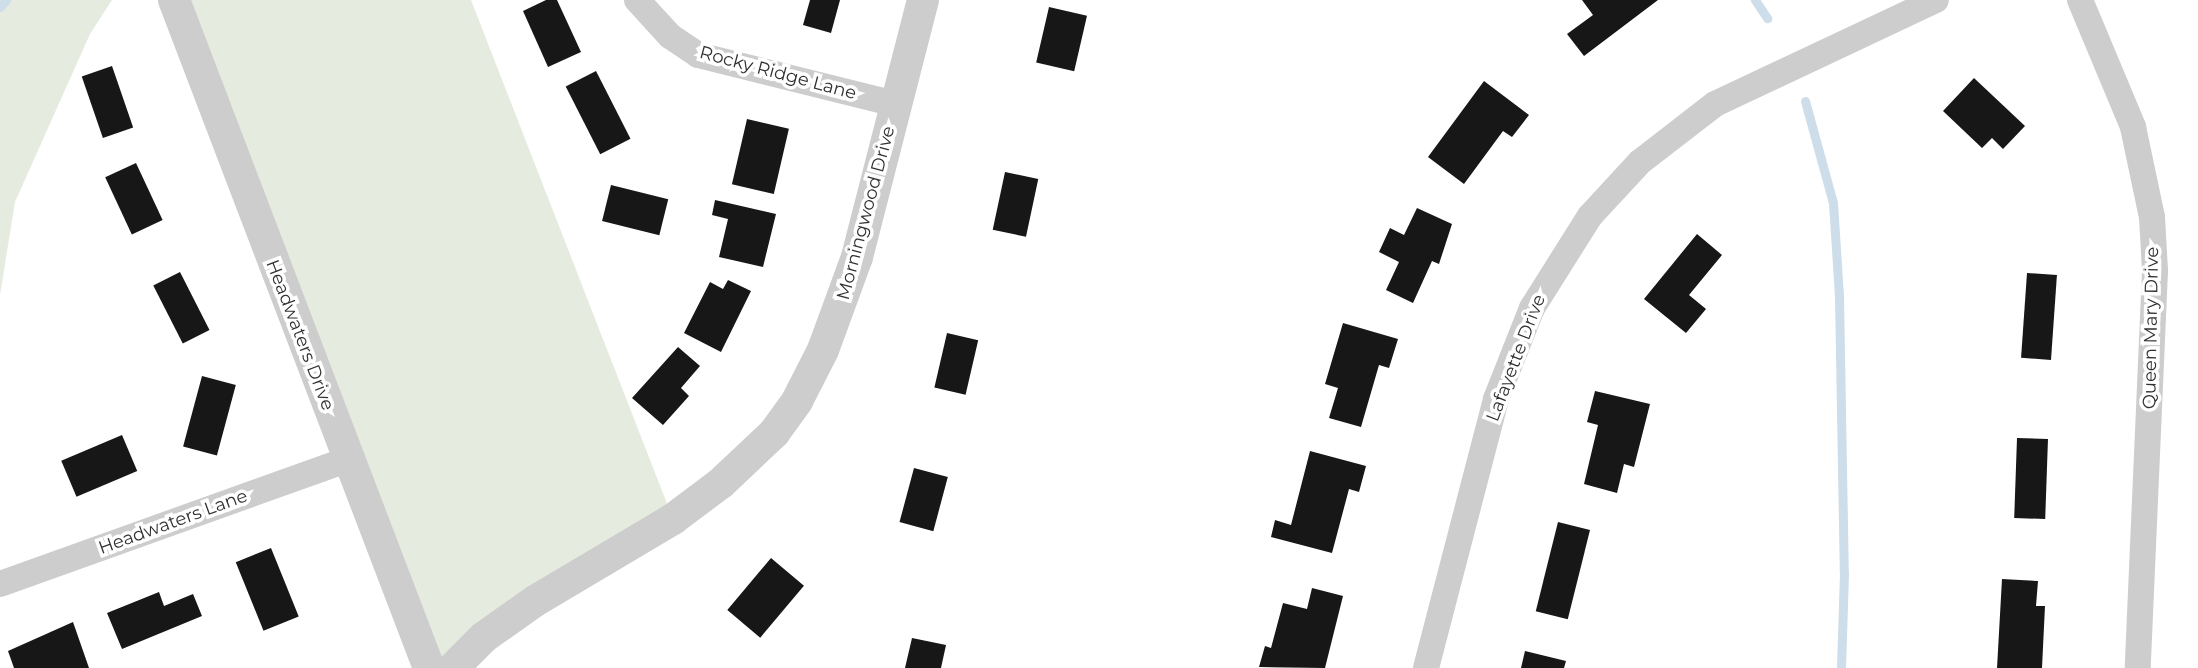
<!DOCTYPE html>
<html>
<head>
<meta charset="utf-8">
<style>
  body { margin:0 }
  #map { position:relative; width:2198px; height:668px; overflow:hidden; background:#fff; font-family:Montserrat,sans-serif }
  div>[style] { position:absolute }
  .green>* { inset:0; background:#e5ebdf }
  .stream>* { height:9px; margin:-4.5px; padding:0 4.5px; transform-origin:4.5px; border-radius:4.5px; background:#cddde9 }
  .building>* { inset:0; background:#171717; transform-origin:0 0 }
  .minor>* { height:26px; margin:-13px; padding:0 13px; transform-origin:13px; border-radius:13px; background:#cdcdcd }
  .tertiary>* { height:32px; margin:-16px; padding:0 16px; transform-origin:16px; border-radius:16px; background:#cdcdcd }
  span { translate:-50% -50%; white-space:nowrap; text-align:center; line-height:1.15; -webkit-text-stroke:7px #fff; paint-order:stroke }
  .street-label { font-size:18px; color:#303030 }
</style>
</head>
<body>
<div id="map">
  <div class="green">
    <div style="clip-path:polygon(0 0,112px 0,90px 34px,15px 202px,0 295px)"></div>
    <div style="clip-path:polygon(174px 0,471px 0,673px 519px,429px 668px)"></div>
  </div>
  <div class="stream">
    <div style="left:1755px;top:0;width:22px;rotate:56deg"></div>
    <div style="left:0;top:7px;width:9px;rotate:-49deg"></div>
    <div style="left:1805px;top:101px;width:106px;rotate:74.6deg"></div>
    <div style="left:1833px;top:203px;width:93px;rotate:86.3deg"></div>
    <div style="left:1839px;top:296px;width:277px;rotate:89deg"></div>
    <div style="left:1844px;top:573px;width:95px;rotate:91.8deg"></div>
  </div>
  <div class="building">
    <div style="clip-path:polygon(546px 0,557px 0,581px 52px,548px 67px,523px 11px)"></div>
    <div style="clip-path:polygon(810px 0,840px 0,831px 33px,803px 25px)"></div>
    <div style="clip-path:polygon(1582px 0,1658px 0,1584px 56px,1567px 34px,1593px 15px)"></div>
    <div style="left:1049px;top:7px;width:39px;height:57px;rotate:13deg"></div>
    <div style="left:112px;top:66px;width:65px;height:32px;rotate:71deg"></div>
    <div style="left:596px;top:71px;width:76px;height:34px;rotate:63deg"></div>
    <div style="clip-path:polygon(1974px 78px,2025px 126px,2003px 149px,1992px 138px,1982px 148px,1943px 111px)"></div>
    <div style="clip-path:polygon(1484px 81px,1529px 115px,1512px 137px,1503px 131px,1464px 184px,1428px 157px)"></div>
    <div style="left:747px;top:119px;width:43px;height:67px;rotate:13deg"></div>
    <div style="left:136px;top:163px;width:63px;height:34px;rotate:65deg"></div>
    <div style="left:1005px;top:172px;width:34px;height:59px;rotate:12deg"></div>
    <div style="left:611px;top:185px;width:59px;height:37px;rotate:14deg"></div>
    <div style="clip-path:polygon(715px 200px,776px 214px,763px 267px,719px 257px,728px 219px,712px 215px)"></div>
    <div style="clip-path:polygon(1417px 208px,1452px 224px,1439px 264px,1432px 261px,1413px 303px,1386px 290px,1399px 262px,1379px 252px,1390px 228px,1404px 235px)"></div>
    <div style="clip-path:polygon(1697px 234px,1722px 255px,1689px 295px,1706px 309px,1686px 333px,1644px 299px)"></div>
    <div style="left:180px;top:272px;width:65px;height:30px;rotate:63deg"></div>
    <div style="left:2027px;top:273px;width:30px;height:85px;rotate:4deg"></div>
    <div style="clip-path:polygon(728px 280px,751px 291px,721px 352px,684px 333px,710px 282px,723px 289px)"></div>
    <div style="clip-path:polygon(1343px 323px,1398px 339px,1389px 368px,1379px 365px,1361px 427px,1329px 418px,1338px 388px,1325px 384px)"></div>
    <div style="left:947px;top:333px;width:32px;height:56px;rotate:13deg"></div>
    <div style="clip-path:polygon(678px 347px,700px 366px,681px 388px,689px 396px,663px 425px,632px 398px)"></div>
    <div style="left:202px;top:376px;width:35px;height:73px;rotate:15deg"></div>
    <div style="clip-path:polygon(1595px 391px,1650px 404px,1634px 467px,1624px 464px,1617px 493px,1584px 484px,1598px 425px,1587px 422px)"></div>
    <div style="left:122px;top:435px;width:39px;height:66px;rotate:67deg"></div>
    <div style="left:2017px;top:438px;width:31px;height:80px;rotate:2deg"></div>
    <div style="clip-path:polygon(1310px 451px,1366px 466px,1359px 492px,1349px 489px,1332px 553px,1271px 537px,1275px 520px,1291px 525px)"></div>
    <div style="left:914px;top:468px;width:35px;height:56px;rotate:15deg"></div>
    <div style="left:1558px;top:522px;width:33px;height:92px;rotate:14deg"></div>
    <div style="left:271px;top:548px;width:74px;height:38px;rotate:68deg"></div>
    <div style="left:771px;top:558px;width:43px;height:68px;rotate:40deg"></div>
    <div style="clip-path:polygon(2002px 579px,2038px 581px,2036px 606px,2045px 606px,2042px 668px,1997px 668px)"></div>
    <div style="clip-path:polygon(1312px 588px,1343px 596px,1325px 668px,1259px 667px,1265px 646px,1271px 648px,1283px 603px,1307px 609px)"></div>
    <div style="clip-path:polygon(159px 592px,164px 606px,193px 594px,202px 616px,122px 649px,107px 613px)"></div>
    <div style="clip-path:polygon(73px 622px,89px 668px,14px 668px,8px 651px)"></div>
    <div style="clip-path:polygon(912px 638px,946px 645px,941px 668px,905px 668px)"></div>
    <div style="clip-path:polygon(1525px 651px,1566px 661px,1564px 668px,1521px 668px)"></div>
  </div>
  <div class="minor">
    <div style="left:637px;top:0;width:49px;rotate:47.5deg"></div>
    <div style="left:670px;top:36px;width:34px;rotate:34deg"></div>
    <div style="left:698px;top:55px;width:204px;rotate:13.9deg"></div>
    <div style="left:2080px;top:0;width:138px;rotate:67.3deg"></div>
    <div style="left:2133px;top:127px;width:92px;rotate:78.1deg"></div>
    <div style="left:2152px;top:217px;width:54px;rotate:86.8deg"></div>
    <div style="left:2155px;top:271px;width:397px;rotate:92.5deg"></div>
    <div style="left:0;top:584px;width:368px;rotate:-19.7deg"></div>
    <div style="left:1426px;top:668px;width:278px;rotate:-75.4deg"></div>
    <div style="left:1496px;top:399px;width:98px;rotate:-68.4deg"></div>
    <div style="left:1532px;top:308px;width:109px;rotate:-57.8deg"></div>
    <div style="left:1590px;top:216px;width:74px;rotate:-47.2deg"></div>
    <div style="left:1640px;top:162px;width:95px;rotate:-37.7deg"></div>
    <div style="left:1715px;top:104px;width:244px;rotate:-25.2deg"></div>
  </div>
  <div class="tertiary">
    <div style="left:174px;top:0;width:715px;rotate:69.11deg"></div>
    <div style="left:453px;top:668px;width:44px;rotate:-45deg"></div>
    <div style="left:484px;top:637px;width:62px;rotate:-35.2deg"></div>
    <div style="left:535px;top:601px;width:161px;rotate:-30.7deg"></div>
    <div style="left:673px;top:519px;width:60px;rotate:-36.9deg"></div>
    <div style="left:721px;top:483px;width:73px;rotate:-43.3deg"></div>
    <div style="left:774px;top:433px;width:39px;rotate:-54deg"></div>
    <div style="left:797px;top:401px;width:57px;rotate:-63deg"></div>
    <div style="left:823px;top:350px;width:99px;rotate:-69.9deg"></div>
    <div style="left:857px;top:257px;width:265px;rotate:-75.6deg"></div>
  </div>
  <div class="street-label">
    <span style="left:778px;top:73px;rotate:15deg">Rocky Ridge Lane</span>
    <span style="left:866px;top:213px;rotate:-75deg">Morningwood Drive</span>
    <span style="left:2151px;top:328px;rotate:-89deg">Queen Mary Drive</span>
    <span style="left:300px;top:335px;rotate:69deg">Headwaters Drive</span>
    <span style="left:1516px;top:358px;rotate:-69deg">Lafayette Drive</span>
    <span style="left:173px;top:522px;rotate:-20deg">Headwaters Lane</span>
  </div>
</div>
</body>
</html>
